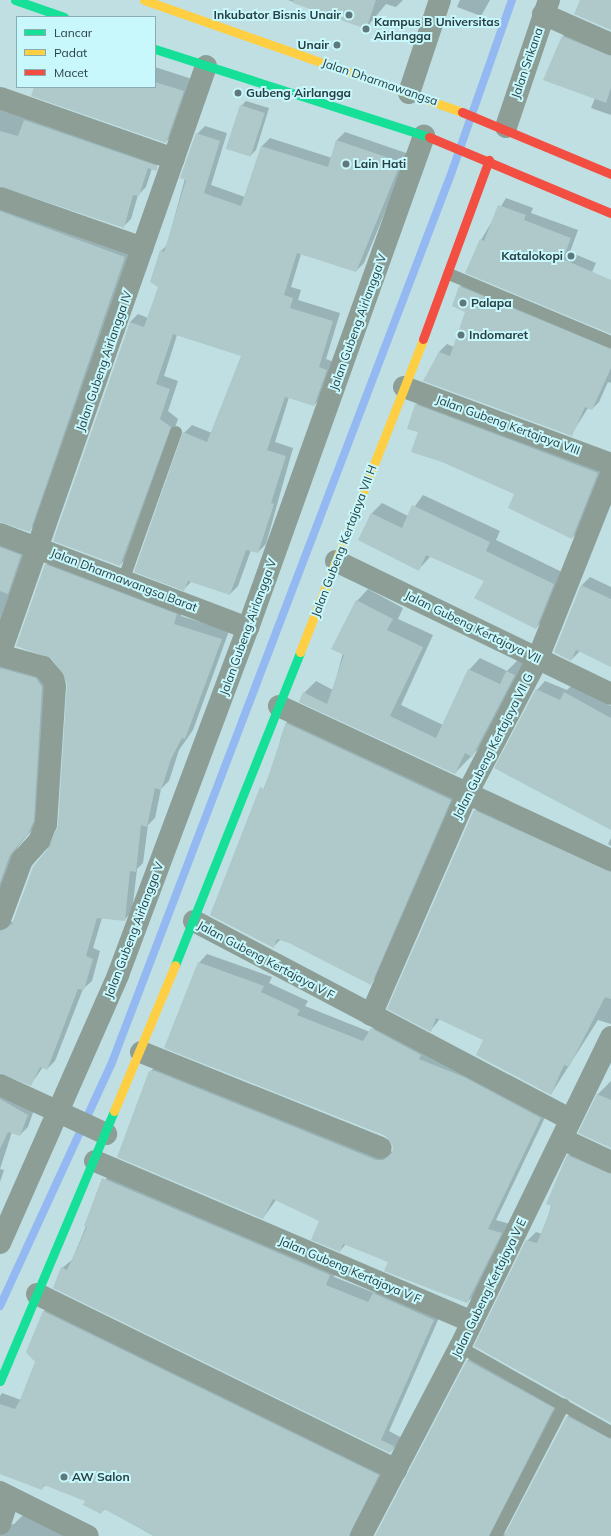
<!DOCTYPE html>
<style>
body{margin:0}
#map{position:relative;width:611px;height:1536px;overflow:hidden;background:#bfdfe3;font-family:Mulish,sans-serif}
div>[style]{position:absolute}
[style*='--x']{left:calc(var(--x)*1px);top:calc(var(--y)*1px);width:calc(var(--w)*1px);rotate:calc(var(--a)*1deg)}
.shadow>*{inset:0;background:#0003}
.stream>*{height:8px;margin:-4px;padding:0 4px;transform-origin:4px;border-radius:4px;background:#94b8f1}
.building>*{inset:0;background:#afc8c9;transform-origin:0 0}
.lane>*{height:12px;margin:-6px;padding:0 6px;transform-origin:6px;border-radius:6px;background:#8c9e95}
.street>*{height:22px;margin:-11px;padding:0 11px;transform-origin:11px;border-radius:11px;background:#8c9e95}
.fast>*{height:9px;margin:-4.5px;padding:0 4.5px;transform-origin:4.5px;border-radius:4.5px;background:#16e098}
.slow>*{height:9px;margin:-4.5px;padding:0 4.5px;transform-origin:4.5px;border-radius:4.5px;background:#ffcf43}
.jam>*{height:9px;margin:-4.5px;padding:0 4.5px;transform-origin:4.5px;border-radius:4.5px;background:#f24e42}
.dots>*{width:11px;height:11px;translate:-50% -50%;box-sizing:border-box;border:2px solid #c8f7fc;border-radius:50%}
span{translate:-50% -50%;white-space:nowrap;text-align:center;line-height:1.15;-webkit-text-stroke:4px #c8f7fc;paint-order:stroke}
.poi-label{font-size:12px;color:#294144;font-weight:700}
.right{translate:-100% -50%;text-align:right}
.left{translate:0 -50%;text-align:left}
.street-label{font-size:12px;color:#294144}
.legend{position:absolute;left:16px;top:16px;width:140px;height:72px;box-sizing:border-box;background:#c8f7fc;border:1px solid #88aeb2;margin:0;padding:5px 7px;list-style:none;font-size:12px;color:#294144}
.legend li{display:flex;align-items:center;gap:8px;height:20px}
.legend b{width:20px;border:1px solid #88aeb2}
</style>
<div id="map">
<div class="shadow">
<i style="clip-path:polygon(288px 0,403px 0,396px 7px,386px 4px,366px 28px)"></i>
<i style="clip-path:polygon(460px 0,490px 0,481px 16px,457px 7px)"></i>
<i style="clip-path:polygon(571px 28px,611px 46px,611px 115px,591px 108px,595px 98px,563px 36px)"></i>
<i style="clip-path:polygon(155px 67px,195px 80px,177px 130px,166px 142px,35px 87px,155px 87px)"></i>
<i style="clip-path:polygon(0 96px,164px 161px,152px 168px,146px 187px,138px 195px,131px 219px,123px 227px,0 186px)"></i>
<i style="clip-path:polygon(246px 101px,269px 108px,256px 150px,251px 155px,241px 106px)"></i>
<i style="clip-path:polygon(205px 126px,227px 133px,211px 185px,245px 197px,262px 146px,270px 138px,332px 158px,337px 140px,345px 132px,409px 154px,364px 263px,356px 271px,301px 254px,291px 287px,301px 290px,298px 300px,340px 313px,326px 359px,334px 362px,322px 397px,314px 405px,289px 397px,275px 442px,293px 448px,266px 544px,258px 552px,251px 550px,238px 586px,230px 594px,192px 581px,184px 589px,184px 433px,192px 425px,212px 433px,243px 355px,177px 335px,164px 376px,178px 381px,168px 411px,178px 419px,128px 557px,120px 565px,130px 322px,138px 314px,148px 318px,159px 287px,161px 251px,167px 245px,197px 134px)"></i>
<i style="clip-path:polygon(506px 198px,533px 208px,531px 213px,578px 230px,570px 252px,596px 263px,585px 288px,611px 300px,611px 333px,481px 240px)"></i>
<i style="clip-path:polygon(0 199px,132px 249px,37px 523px,29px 531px,0 521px)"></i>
<i style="clip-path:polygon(468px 279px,611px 340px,611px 383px,608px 382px,599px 402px,592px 409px,588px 408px,571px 435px,425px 380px,439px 352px,447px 344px,454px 347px,466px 311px,460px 287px)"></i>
<i style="clip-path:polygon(423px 398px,605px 465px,579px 531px,572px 538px,516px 494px,419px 431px,416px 405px)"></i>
<i style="clip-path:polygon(423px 495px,500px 531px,496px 540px,564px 573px,546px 617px,536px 628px,485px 581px,431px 556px,419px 569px,359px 540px,372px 513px,382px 503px,408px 516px)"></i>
<i style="clip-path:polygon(0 535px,29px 547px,0 636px)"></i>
<i style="clip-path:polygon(54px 557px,184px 606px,181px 616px,229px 631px,193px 730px,179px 750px,169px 781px,161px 789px,155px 818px,148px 825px,143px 863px,137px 869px,132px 912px,124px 920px,102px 918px,93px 948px,100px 951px,92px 981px,83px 989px,55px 1061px,47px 1069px,43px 1067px,31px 1084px,0 1072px,0 920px,13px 922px,59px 825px,68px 682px,46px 565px)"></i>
<i style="clip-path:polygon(590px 577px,611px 587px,611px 666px,580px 651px,571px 660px,582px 585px)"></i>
<i style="clip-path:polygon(368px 589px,403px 608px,398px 619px,433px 635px,401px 705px,443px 725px,469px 670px,480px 658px,507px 671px,518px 660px,526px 664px,483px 744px,455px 773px,304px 693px,316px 681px,333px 690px,357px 601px)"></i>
<i style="clip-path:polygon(0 655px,50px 679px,36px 825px,18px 847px,0 895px)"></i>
<i style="clip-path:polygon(545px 681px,567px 690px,573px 684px,611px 706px,611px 829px,537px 690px)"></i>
<i style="clip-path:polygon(295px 715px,459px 791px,379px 975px,370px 983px,290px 942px,281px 939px,273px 947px,211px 915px,283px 742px,280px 740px,286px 723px)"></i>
<i style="clip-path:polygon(483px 802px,611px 861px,611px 1024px,598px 1020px,551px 1094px,485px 1040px,440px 1019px,431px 1030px,475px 811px)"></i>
<i style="clip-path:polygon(611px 838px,611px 846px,608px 844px)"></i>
<i style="clip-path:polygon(207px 954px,272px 977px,269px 983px,308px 1001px,305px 1006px,370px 1032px,381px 1020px,549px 1109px,496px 1220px,510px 1224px,476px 1294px,467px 1302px,389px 1262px,346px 1244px,340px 1251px,320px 1220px,276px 1200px,263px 1218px,150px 1072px,159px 1063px,393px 1152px,394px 1146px,386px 1136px,199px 963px)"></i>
<i style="clip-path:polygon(611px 1081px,611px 1147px,580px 1132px,598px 1094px)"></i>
<i style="clip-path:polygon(0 1086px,35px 1107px,28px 1127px,20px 1135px,12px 1132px,0 1169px,4px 1170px,0 1182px)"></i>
<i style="clip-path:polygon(577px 1147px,611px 1163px,611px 1422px,527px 1241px,536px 1232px,542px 1234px,568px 1156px)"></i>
<i style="clip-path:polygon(112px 1170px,338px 1266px,334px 1277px,375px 1293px,382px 1285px,442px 1311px,389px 1431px,402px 1438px,399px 1443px,390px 1452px,62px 1268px,72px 1260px,99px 1195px,96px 1194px)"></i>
<i style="clip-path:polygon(52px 1303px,386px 1467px,362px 1536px,154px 1536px,105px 1509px,101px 1513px,86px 1501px,46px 1485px,41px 1489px,0 1454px,0 1396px,2px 1393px,21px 1400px,36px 1362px,44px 1311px)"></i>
<i style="clip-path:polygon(477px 1352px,562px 1400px,501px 1534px,507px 1533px,568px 1416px,576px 1408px,611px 1427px,611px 1536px,376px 1536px,468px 1360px)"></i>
<i style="clip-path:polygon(25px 1513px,83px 1536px,0 1536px,0 1518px,7px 1525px,14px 1524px)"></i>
</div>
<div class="stream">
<i style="--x:0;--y:1306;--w:265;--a:-65.3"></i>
<i style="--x:111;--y:1065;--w:951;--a:-69.11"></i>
<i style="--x:450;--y:177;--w:188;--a:-70.7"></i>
</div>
<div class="building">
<i style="clip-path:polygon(293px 0,376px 0,366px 29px,293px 3px)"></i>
<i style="clip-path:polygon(580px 0,611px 0,611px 30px,574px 14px)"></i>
<i style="clip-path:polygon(562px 36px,611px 56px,611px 88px,606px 103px,543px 80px)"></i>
<i style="clip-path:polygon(155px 82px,184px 91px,166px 143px,31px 96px,34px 87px,155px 87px)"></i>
<i style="left:240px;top:105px;width:26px;height:46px;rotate:18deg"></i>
<i style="clip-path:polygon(24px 120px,158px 166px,156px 171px,148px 168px,139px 196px,133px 195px,124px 228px,0 186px,0 131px,18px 136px)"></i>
<i style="clip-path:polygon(196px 133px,220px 141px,204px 193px,241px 206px,261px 146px,328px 167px,336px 140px,401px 162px,356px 272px,297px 253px,284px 295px,293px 298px,290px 308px,333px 321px,319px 367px,327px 370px,314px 406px,285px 397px,267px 450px,286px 456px,271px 503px,274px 504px,258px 553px,246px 550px,230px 595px,188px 581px,184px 591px,134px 572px,183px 432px,207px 442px,241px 356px,173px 334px,156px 384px,170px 389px,160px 419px,171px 427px,120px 566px,53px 541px,130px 322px,144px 327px,158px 287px,150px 282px,160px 250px,164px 252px,186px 180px,180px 178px)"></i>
<i style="clip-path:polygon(498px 205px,526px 215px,524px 220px,571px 238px,563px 259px,611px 280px,611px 334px,465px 273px,480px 239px,484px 241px)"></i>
<i style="clip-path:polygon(0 211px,125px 257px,30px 532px,0 522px)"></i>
<i style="clip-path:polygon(459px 286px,611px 349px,611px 368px,592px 410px,585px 407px,572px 436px,423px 381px,439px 352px,450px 356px,465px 312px,452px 306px)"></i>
<i style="clip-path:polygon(415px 404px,598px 473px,572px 539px,508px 508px,514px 494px,442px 462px,411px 452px,418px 432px,407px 429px)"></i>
<i style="clip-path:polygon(412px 505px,490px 542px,486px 551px,554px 584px,536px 629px,474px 598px,484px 581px,426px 555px,419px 571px,358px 540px,371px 513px,402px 528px)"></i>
<i style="clip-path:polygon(0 547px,21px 555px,8px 594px,0 591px)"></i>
<i style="clip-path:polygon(45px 564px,177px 614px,174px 624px,222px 639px,185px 739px,182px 738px,171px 759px,161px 790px,155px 788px,147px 827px,141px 825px,136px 872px,130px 871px,125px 921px,97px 918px,86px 956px,93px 959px,84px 990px,78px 989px,47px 1070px,40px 1067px,31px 1086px,0 1073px,0 931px,12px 924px,33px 867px,50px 846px,58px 825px,67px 683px,52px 659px,16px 646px)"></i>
<i style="clip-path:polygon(581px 585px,611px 599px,611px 667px,576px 650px,571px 661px,554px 652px)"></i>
<i style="clip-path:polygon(356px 600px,393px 619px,387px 630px,423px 647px,390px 716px,436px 738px,468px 669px,500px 684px,506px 671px,515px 675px,472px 757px,465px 753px,455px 774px,299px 702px,303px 692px,327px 704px,344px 655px,331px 649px)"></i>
<i style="clip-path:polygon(0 668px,36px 678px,42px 687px,34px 821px,28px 834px,10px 855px,0 883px)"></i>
<i style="clip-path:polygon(536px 689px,560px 700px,564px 692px,611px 718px,611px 830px,494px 768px)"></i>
<i style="clip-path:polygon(286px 723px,451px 800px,371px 985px,289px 943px,277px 939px,274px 948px,210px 915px,260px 787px,264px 789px)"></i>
<i style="clip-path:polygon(474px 810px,611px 872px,611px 999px,605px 997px,569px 1067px,564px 1065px,551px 1095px,476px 1055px,483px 1040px,436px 1018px,431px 1032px,387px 1009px)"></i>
<i style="clip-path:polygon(198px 962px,264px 986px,261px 992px,300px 1010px,297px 1015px,363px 1041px,371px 1028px,421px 1055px,419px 1059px,464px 1077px,541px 1118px,488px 1229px,502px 1233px,467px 1303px,384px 1271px,388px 1262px,343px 1244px,340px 1252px,311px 1240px,319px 1221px,273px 1199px,263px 1219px,117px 1157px,149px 1071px,155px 1071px,376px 1160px,383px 1160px,392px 1153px,393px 1146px,386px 1136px,164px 1048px)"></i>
<i style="clip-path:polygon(597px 1094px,611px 1100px,611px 1148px,578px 1133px)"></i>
<i style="clip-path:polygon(0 1099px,28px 1115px,20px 1136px,8px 1132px,0 1149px)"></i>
<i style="clip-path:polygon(567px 1155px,611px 1174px,611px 1423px,474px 1346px,526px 1240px,537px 1243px,552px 1206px,546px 1204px)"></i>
<i style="clip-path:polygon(102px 1178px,330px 1275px,326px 1285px,368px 1302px,373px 1293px,434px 1320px,381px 1440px,394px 1446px,390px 1453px,53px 1288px,61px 1267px,67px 1270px,87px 1227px,84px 1226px)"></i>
<i style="clip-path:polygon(43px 1311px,379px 1475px,349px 1536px,155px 1536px,104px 1509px,101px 1514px,83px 1505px,85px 1501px,44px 1485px,42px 1490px,0 1474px,0 1404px,15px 1409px,20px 1400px,35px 1362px,26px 1352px)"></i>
<i style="clip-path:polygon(467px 1360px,554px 1408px,489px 1536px,375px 1536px)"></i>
<i style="clip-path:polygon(567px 1416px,611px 1439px,611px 1536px,504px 1536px)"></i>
</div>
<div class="lane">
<i style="--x:449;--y:274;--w:176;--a:22.8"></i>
<i style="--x:123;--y:581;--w:158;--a:-70.4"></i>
<i style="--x:460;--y:1347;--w:173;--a:29.4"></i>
<i style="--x:496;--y:1536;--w:148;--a:-62.6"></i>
</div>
<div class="street">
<i style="--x:543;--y:14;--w:74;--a:23.8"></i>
<i style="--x:409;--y:93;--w:98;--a:-71.6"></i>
<i style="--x:0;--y:98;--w:184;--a:19.3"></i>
<i style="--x:506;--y:127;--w:134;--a:-71.3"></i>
<i style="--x:0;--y:198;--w:151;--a:19.3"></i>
<i style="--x:404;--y:387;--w:221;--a:20.4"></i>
<i style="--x:0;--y:534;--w:265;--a:20.8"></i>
<i style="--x:336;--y:561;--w:305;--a:25.8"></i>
<i style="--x:0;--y:654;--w:623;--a:-70.69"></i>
<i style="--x:0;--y:655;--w:45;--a:15.6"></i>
<i style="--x:43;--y:667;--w:16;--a:50"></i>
<i style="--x:53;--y:679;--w:7;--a:74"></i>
<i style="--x:55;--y:686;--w:138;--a:93.7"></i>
<i style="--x:46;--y:824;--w:18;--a:112"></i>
<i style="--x:39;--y:841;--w:25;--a:132"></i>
<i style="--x:22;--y:860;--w:63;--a:110.4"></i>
<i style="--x:279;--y:706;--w:366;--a:24.9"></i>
<i style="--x:194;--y:921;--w:425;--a:27.8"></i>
<i style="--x:371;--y:1015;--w:243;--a:-66.5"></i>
<i style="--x:468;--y:792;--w:151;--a:-62.4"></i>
<i style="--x:538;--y:658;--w:197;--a:-68.3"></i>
<i style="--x:141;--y:1052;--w:258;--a:21.8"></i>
<i style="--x:0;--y:1085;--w:117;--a:24.8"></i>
<i style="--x:562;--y:1139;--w:54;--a:25.1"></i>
<i style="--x:95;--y:1161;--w:410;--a:23.1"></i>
<i style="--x:0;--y:1243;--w:293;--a:-66.2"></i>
<i style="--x:118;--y:975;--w:371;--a:-69.5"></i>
<i style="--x:248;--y:628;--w:523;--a:-70.32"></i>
<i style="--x:37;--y:1294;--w:400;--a:26.1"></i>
<i style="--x:0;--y:1492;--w:98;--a:26.6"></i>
<i style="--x:0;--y:1524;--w:28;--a:-72"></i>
<i style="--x:361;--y:1536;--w:213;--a:-62.4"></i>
<i style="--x:460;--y:1347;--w:345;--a:-64"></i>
</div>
<div class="fast">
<i style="--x:15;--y:0;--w:52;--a:19.1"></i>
<i style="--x:155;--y:49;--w:288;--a:17.8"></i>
<i style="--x:175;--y:965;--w:337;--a:-68.2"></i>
<i style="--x:0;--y:1381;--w:293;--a:-67.1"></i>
</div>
<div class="slow">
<i style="--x:144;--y:0;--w:337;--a:19.4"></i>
<i style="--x:300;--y:652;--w:336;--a:-68.5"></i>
<i style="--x:114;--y:1111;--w:158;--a:-67.3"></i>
</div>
<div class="jam">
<i style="--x:462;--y:112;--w:161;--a:22.6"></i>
<i style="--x:429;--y:137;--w:197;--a:22.7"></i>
<i style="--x:423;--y:339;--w:191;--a:-69.8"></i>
</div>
<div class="dots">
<i style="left:349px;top:15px;background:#5e787c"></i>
<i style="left:366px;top:29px;background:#5e787c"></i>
<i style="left:337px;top:45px;background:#5e787c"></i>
<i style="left:238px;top:93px;background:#5e787c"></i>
<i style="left:346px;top:164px;background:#5e787c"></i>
<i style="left:571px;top:256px;background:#5e787c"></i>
<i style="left:463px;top:303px;background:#5e787c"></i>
<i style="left:461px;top:335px;background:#5e787c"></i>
<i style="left:64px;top:1477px;background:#5e787c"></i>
</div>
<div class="poi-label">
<span class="right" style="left:341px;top:15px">Inkubator Bisnis Unair</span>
<span class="left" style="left:374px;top:29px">Kampus B Universitas<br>Airlangga</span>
<span class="right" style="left:329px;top:45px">Unair</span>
<span class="left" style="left:246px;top:93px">Gubeng Airlangga</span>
<span class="left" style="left:354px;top:164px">Lain Hati</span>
<span class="right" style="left:563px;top:256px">Katalokopi</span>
<span class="left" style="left:471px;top:303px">Palapa</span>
<span class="left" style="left:469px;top:335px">Indomaret</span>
<span class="left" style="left:72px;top:1477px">AW Salon</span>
</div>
<div class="street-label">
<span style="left:527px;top:63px;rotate:-71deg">Jalan Srikana</span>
<span style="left:380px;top:82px;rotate:19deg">Jalan Dharmawangsa</span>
<span style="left:358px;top:322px;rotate:-70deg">Jalan Gubeng Airlangga V</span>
<span style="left:104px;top:361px;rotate:-71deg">Jalan Gubeng Airlangga IV</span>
<span style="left:508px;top:425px;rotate:20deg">Jalan Gubeng Kertajaya VIII</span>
<span style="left:344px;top:541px;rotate:-69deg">Jalan Gubeng Kertajaya VII H</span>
<span style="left:124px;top:580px;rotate:21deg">Jalan Dharmawangsa Barat</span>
<span style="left:248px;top:627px;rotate:-70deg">Jalan Gubeng Airlangga V</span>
<span style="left:473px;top:627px;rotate:26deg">Jalan Gubeng Kertajaya VII</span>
<span style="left:493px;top:746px;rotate:-63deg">Jalan Gubeng Kertajaya VII G</span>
<span style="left:134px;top:930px;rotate:-69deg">Jalan Gubeng Airlangga V</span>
<span style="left:266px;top:960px;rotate:28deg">Jalan Gubeng Kertajaya V F</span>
<span style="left:350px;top:1270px;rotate:23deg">Jalan Gubeng Kertajaya V F</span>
<span style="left:489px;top:1288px;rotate:-64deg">Jalan Gubeng Kertajaya V E</span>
</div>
<ul class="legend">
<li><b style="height:5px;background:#16e098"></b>Lancar</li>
<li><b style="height:5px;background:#ffcf43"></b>Padat</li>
<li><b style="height:5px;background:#f24e42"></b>Macet</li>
</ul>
</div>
